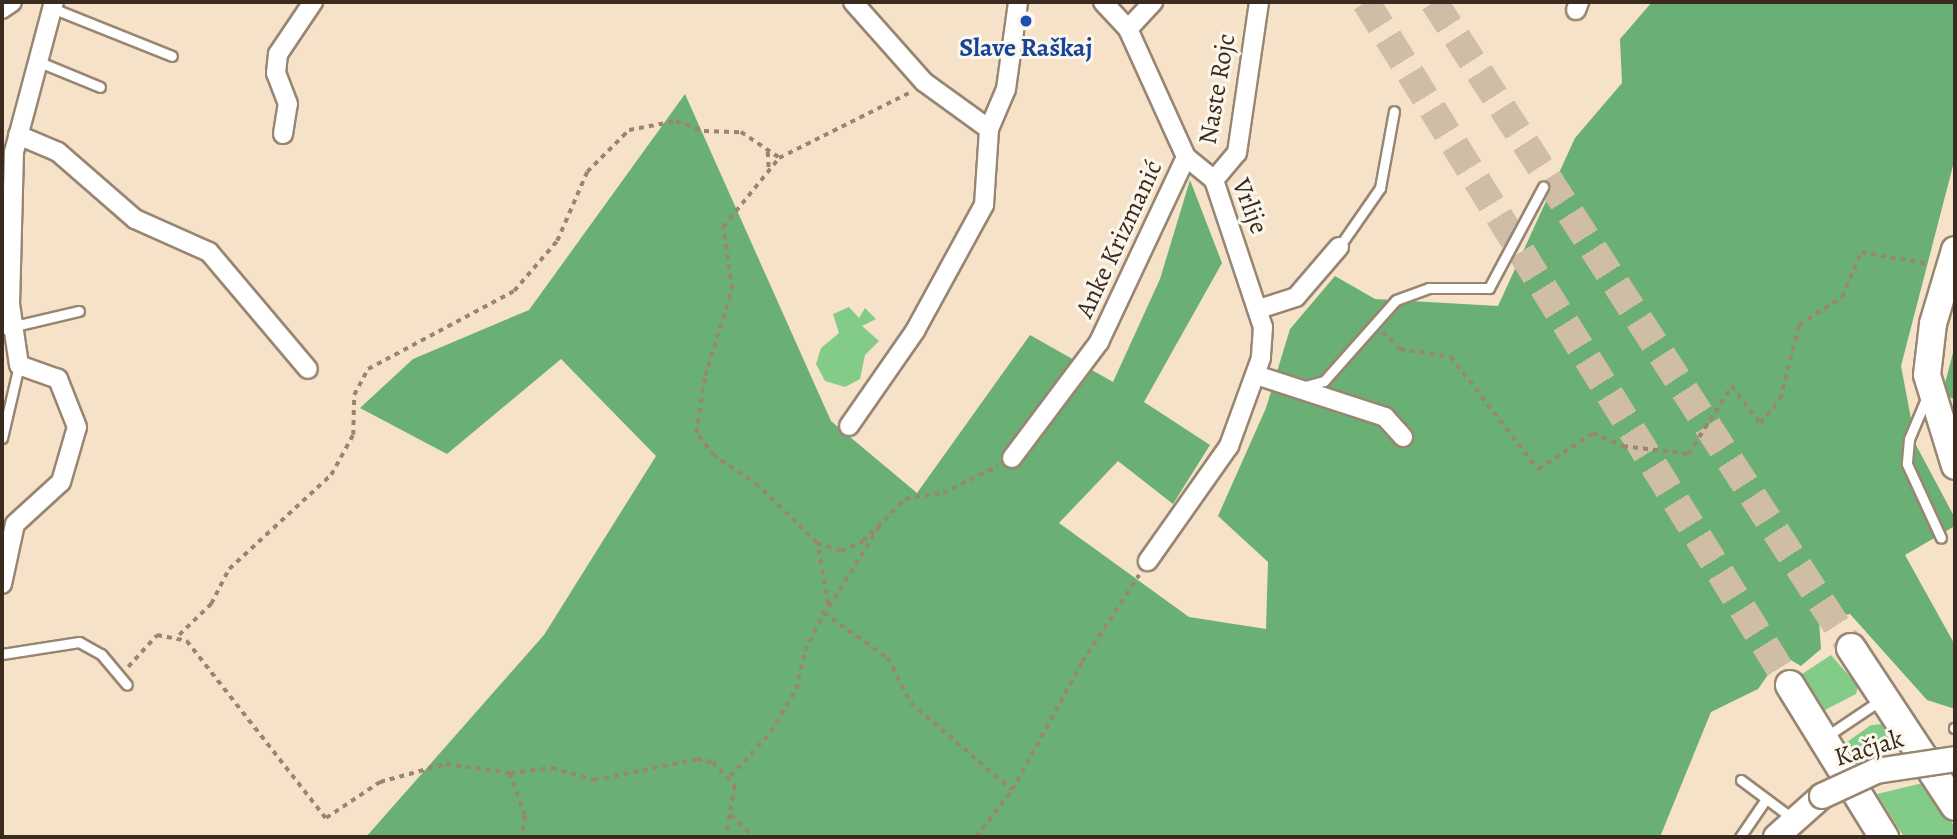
<!DOCTYPE html>
<meta charset="utf-8">
<style>
body{margin:0}
#map{position:relative;width:1957px;height:839px;overflow:hidden;background:#f5e2c8;font-family:Alegreya,serif}
div>[style]{position:absolute}
[style*='--x']{left:calc(var(--x)*1px);top:calc(var(--y)*1px);width:calc(var(--w)*1px);rotate:calc(var(--a)*1deg)}
.green>*{inset:0;background:#83cc88}
.forest>*{inset:0;background:#6ab074}
.trunk-tunnel>*{height:28px;margin-top:-14px;transform-origin:0;background:repeating-linear-gradient(90deg,#d0bda6 0 28px,transparent 0 42px)}
.path>*{height:3.5px;margin-top:-1.75px;transform-origin:0;background:repeating-linear-gradient(90deg,#988673 0 5px,transparent 0 10px)}
.roads{filter:drop-shadow(2px 0 #988673) drop-shadow(-2px 0 #988673) drop-shadow(0 2px #988673) drop-shadow(0 -2px #988673)}
.service>*{height:9px;margin:-4.5px;padding:0 4.5px;transform-origin:4.5px;border-radius:4.5px;background:#fff}
.minor>*{height:18px;margin:-9px;padding:0 9px;transform-origin:9px;border-radius:9px;background:#fff}
.secondary>*{height:24px;margin:-12px;padding:0 12px;transform-origin:12px;border-radius:12px;background:#fff}
.primary>*{height:26px;margin:-13px;padding:0 13px;transform-origin:13px;border-radius:13px;background:#fff}
.trunk>*{height:28px;margin:-14px;padding:0 14px;transform-origin:14px;border-radius:14px;background:#fff}
.bridges{filter:drop-shadow(2px 0 #988673) drop-shadow(-2px 0 #988673) drop-shadow(0 2px #988673) drop-shadow(0 -2px #988673)}
.secondary-bridge>*{height:24px;margin:-12px;padding:0 12px;transform-origin:12px;border-radius:12px;background:#fff}
.dots>*{width:19px;height:19px;translate:-50% -50%;box-sizing:border-box;border:4px solid #fbf7ec;border-radius:50%}
span{translate:-50% -50%;white-space:nowrap;text-align:center;line-height:1.15;-webkit-text-stroke:6px #fbf7ec;paint-order:stroke}
.transit-label{font-size:26px;color:#164399;font-weight:700}
.street-label{font-size:26px;color:#3b2a1e}
.frame{position:absolute;inset:0;border:4px solid #3b2a1e;pointer-events:none}
</style>
<div id="map">
<div class="green">
<i style="clip-path:polygon(849px 307px,859px 318px,865px 308px,876px 319px,862px 326px,879px 341px,865px 355px,860px 379px,845px 387px,825px 381px,816px 364px,821px 348px,839px 333px,833px 314px)"></i>
<i style="clip-path:polygon(1831px 655px,1858px 686px,1856px 694px,1819px 713px,1799px 676px)"></i>
<i style="clip-path:polygon(1885px 724px,1899px 745px,1846px 755px,1847px 742px,1871px 725px)"></i>
<i style="clip-path:polygon(1927px 782px,1955px 828px,1955px 837px,1904px 837px,1877px 794px)"></i>
</div>
<div class="forest">
<i style="clip-path:polygon(1652px 2px,1955px 2px,1955px 158px,1901px 366px,1916px 445px,1955px 518px,1955px 526px,1905px 555px,1955px 645px,1955px 709px,1927px 700px,1850px 614px,1819px 620px,1821px 649px,1801px 666px,1782px 655px,1758px 689px,1711px 712px,1660px 837px,366px 837px,544px 635px,656px 456px,561px 359px,447px 454px,360px 408px,413px 359px,529px 310px,685px 94px,831px 421px,917px 493px,1030px 335px,1113px 382px,1160px 279px,1190px 180px,1222px 263px,1144px 402px,1210px 445px,1173px 504px,1118px 461px,1059px 523px,1189px 617px,1266px 629px,1268px 562px,1218px 516px,1266px 408px,1290px 329px,1335px 276px,1375px 299px,1498px 306px,1575px 138px,1622px 83px,1620px 39px)"></i>
<i style="clip-path:polygon(1955px 345px,1955px 399px,1942px 395px)"></i>
</div>
<div class="trunk-tunnel">
<i style="--x:1366;--y:2;--w:804;--a:58.17"></i>
<i style="--x:1434;--y:2;--w:769;--a:57.16"></i>
</div>
<div class="path">
<i style="--x:768;--y:152;--w:18;--a:87"></i>
<i style="--x:1383;--y:332;--w:24;--a:45"></i>
<i style="--x:1400;--y:349;--w:52;--a:8.9"></i>
<i style="--x:1451;--y:357;--w:142;--a:52.2"></i>
<i style="--x:1538;--y:469;--w:66;--a:-33.2"></i>
<i style="--x:1593;--y:433;--w:33;--a:23"></i>
<i style="--x:1623;--y:446;--w:65;--a:7"></i>
<i style="--x:1688;--y:454;--w:81;--a:-57.1"></i>
<i style="--x:1732;--y:386;--w:46;--a:52.9"></i>
<i style="--x:1760;--y:423;--w:31;--a:-50"></i>
<i style="--x:1780;--y:399;--w:76;--a:-75.6"></i>
<i style="--x:1799;--y:325;--w:51;--a:-33.1"></i>
<i style="--x:1842;--y:297;--w:49;--a:-67.1"></i>
<i style="--x:1861;--y:252;--w:69;--a:10"></i>
<i style="--x:817;--y:543;--w:25;--a:18"></i>
<i style="--x:841;--y:551;--w:24;--a:-24"></i>
<i style="--x:863;--y:541;--w:59;--a:-45"></i>
<i style="--x:905;--y:499;--w:38;--a:-9"></i>
<i style="--x:943;--y:493;--w:61;--a:-26.1"></i>
<i style="--x:829;--y:607;--w:99;--a:-58.2"></i>
<i style="--x:824;--y:613;--w:78;--a:35.1"></i>
<i style="--x:888;--y:658;--w:51;--a:62.9"></i>
<i style="--x:911;--y:703;--w:133;--a:40.7"></i>
<i style="--x:179;--y:635;--w:45;--a:-44.1"></i>
<i style="--x:211;--y:604;--w:39;--a:-63"></i>
<i style="--x:229;--y:569;--w:139;--a:-42.7"></i>
<i style="--x:331;--y:475;--w:46;--a:-61.2"></i>
<i style="--x:353;--y:435;--w:40;--a:-88.6"></i>
<i style="--x:354;--y:395;--w:30;--a:-62"></i>
<i style="--x:368;--y:369;--w:166;--a:-28.1"></i>
<i style="--x:514;--y:291;--w:66;--a:-49.3"></i>
<i style="--x:557;--y:241;--w:75;--a:-66.5"></i>
<i style="--x:587;--y:172;--w:59;--a:-45"></i>
<i style="--x:629;--y:130;--w:48;--a:-10.8"></i>
<i style="--x:676;--y:121;--w:30;--a:20"></i>
<i style="--x:704;--y:131;--w:37;--a:2"></i>
<i style="--x:741;--y:132;--w:47;--a:33.7"></i>
<i style="--x:128;--y:667;--w:43;--a:-47.8"></i>
<i style="--x:157;--y:635;--w:31;--a:11"></i>
<i style="--x:187;--y:641;--w:225;--a:51.9"></i>
<i style="--x:326;--y:818;--w:65;--a:-33.7"></i>
<i style="--x:380;--y:782;--w:68;--a:-15.3"></i>
<i style="--x:446;--y:764;--w:65;--a:8"></i>
<i style="--x:510;--y:773;--w:42;--a:-6.8"></i>
<i style="--x:552;--y:768;--w:44;--a:15.9"></i>
<i style="--x:594;--y:780;--w:105;--a:-11.5"></i>
<i style="--x:697;--y:759;--w:16;--a:11"></i>
<i style="--x:713;--y:762;--w:33;--a:47"></i>
<i style="--x:735;--y:786;--w:52;--a:100"></i>
<i style="--x:510;--y:773;--w:46;--a:70.8"></i>
<i style="--x:525;--y:816;--w:21;--a:98"></i>
<i style="--x:730;--y:776;--w:60;--a:-47"></i>
<i style="--x:771;--y:732;--w:50;--a:-59.8"></i>
<i style="--x:796;--y:689;--w:39;--a:-77"></i>
<i style="--x:805;--y:651;--w:52;--a:-63.9"></i>
<i style="--x:828;--y:604;--w:62;--a:-100.2"></i>
<i style="--x:817;--y:543;--w:82;--a:-136"></i>
<i style="--x:758;--y:486;--w:53;--a:-145.7"></i>
<i style="--x:714;--y:456;--w:29;--a:-128"></i>
<i style="--x:696;--y:433;--w:58;--a:-81"></i>
<i style="--x:705;--y:376;--w:91;--a:-72.8"></i>
<i style="--x:732;--y:289;--w:63;--a:-98.3"></i>
<i style="--x:723;--y:227;--w:89;--a:-50.9"></i>
<i style="--x:779;--y:158;--w:148;--a:-26.6"></i>
<i style="--x:731;--y:815;--w:32;--a:44"></i>
<i style="--x:976;--y:837;--w:59;--a:-52.5"></i>
<i style="--x:1012;--y:790;--w:146;--a:-61.3"></i>
<i style="--x:1082;--y:662;--w:104;--a:-56.8"></i>
</div>
<div class="roads">
<div class="service">
<i style="--x:52;--y:8;--w:129;--a:21.8"></i>
<i style="--x:37;--y:61;--w:68;--a:22.4"></i>
<i style="--x:1339;--y:247;--w:72;--a:-55.2"></i>
<i style="--x:1380;--y:188;--w:78;--a:-79.7"></i>
<i style="--x:2;--y:329;--w:79;--a:-13.2"></i>
<i style="--x:1305;--y:386;--w:20;--a:-15"></i>
<i style="--x:1324;--y:381;--w:108;--a:-48.4"></i>
<i style="--x:1396;--y:300;--w:35;--a:-20"></i>
<i style="--x:1429;--y:288;--w:60;--a:0"></i>
<i style="--x:1489;--y:288;--w:115;--a:-61.9"></i>
<i style="--x:1928;--y:394;--w:49;--a:112.9"></i>
<i style="--x:1909;--y:439;--w:25;--a:95"></i>
<i style="--x:1907;--y:464;--w:81;--a:65.3"></i>
<i style="--x:2;--y:438;--w:75;--a:-76.9"></i>
<i style="--x:2;--y:654;--w:78;--a:-8.9"></i>
<i style="--x:79;--y:642;--w:25;--a:29"></i>
<i style="--x:101;--y:654;--w:40;--a:50"></i>
<i style="--x:1954;--y:728;--w:1;--a:0"></i>
<i style="--x:1827;--y:736;--w:66;--a:-33.9"></i>
<i style="--x:1741;--y:780;--w:64;--a:36.7"></i>
<i style="--x:1740;--y:837;--w:46;--a:-55.6"></i>
</div>
<div class="minor">
<i style="--x:853;--y:2;--w:107;--a:48.4"></i>
<i style="--x:924;--y:82;--w:80;--a:35.9"></i>
<i style="--x:1103;--y:2;--w:37;--a:47"></i>
<i style="--x:1128;--y:29;--w:141;--a:65.6"></i>
<i style="--x:1186;--y:157;--w:36;--a:39"></i>
<i style="--x:1214;--y:180;--w:155;--a:71.6"></i>
<i style="--x:1263;--y:327;--w:31;--a:94"></i>
<i style="--x:1261;--y:358;--w:94;--a:110"></i>
<i style="--x:1229;--y:446;--w:141;--a:125.2"></i>
<i style="--x:2;--y:9;--w:12;--a:-35"></i>
<i style="--x:1576;--y:10;--w:9;--a:-69"></i>
<i style="--x:1128;--y:29;--w:37;--a:-47"></i>
<i style="--x:283;--y:134;--w:30;--a:-81"></i>
<i style="--x:288;--y:104;--w:33;--a:-111"></i>
<i style="--x:276;--y:73;--w:19;--a:-84"></i>
<i style="--x:278;--y:54;--w:63;--a:-56.1"></i>
<i style="--x:18;--y:135;--w:43;--a:23"></i>
<i style="--x:58;--y:152;--w:102;--a:41"></i>
<i style="--x:135;--y:219;--w:81;--a:24"></i>
<i style="--x:209;--y:252;--w:153;--a:49.8"></i>
<i style="--x:1214;--y:180;--w:35;--a:-50"></i>
<i style="--x:1237;--y:153;--w:153;--a:-81.7"></i>
<i style="--x:1259;--y:309;--w:39;--a:-18"></i>
<i style="--x:1296;--y:297;--w:66;--a:-49.3"></i>
<i style="--x:1256;--y:375;--w:136;--a:18"></i>
<i style="--x:1385;--y:417;--w:27;--a:48"></i>
<i style="--x:849;--y:426;--w:116;--a:-55.2"></i>
<i style="--x:915;--y:331;--w:144;--a:-61.3"></i>
<i style="--x:984;--y:205;--w:76;--a:-86.2"></i>
<i style="--x:989;--y:129;--w:43;--a:-67"></i>
<i style="--x:1006;--y:89;--w:88;--a:-82.1"></i>
<i style="--x:1012;--y:458;--w:145;--a:-53.1"></i>
<i style="--x:1099;--y:342;--w:204;--a:-64.8"></i>
<i style="--x:2;--y:584;--w:61;--a:-77.8"></i>
<i style="--x:15;--y:524;--w:62;--a:-42.4"></i>
<i style="--x:61;--y:482;--w:57;--a:-73.8"></i>
<i style="--x:77;--y:427;--w:52;--a:-111.6"></i>
<i style="--x:58;--y:379;--w:41;--a:-160.3"></i>
<i style="--x:19;--y:365;--w:62;--a:-98.4"></i>
<i style="--x:10;--y:304;--w:152;--a:-88.5"></i>
<i style="--x:14;--y:152;--w:155;--a:-75.1"></i>
</div>
<div class="secondary">
<i style="--x:1776;--y:837;--w:62;--a:-41.7"></i>
</div>
<div class="primary">
<i style="--x:1955;--y:250;--w:77;--a:106.6"></i>
<i style="--x:1933;--y:324;--w:51;--a:96.7"></i>
<i style="--x:1927;--y:375;--w:95;--a:72.9"></i>
</div>
<div class="trunk">
<i style="--x:1851;--y:648;--w:189;--a:56.6"></i>
<i style="--x:1790;--y:685;--w:179;--a:58.3"></i>
</div>
</div>
<div class="bridges">
<div class="secondary-bridge">
<i style="--x:1822;--y:796;--w:60;--a:-24.8"></i>
<i style="--x:1876;--y:771;--w:80;--a:-8.6"></i>
</div>
</div>
<div class="dots">
<i style="left:1026px;top:21px;background:#1a4fb4"></i>
</div>
<div class="transit-label">
<span style="left:1026px;top:48px">Slave Raškaj</span>
</div>
<div class="street-label">
<span style="left:1217px;top:89px;rotate:-80deg">Naste Rojc</span>
<span style="left:1250px;top:206px;rotate:69deg">Vrlije</span>
<span style="left:1119px;top:239px;rotate:-65deg">Anke Krizmanić</span>
<span style="left:1869px;top:748px;rotate:-17deg">Kačjak</span>
</div>
<div class="frame"></div>
</div>
